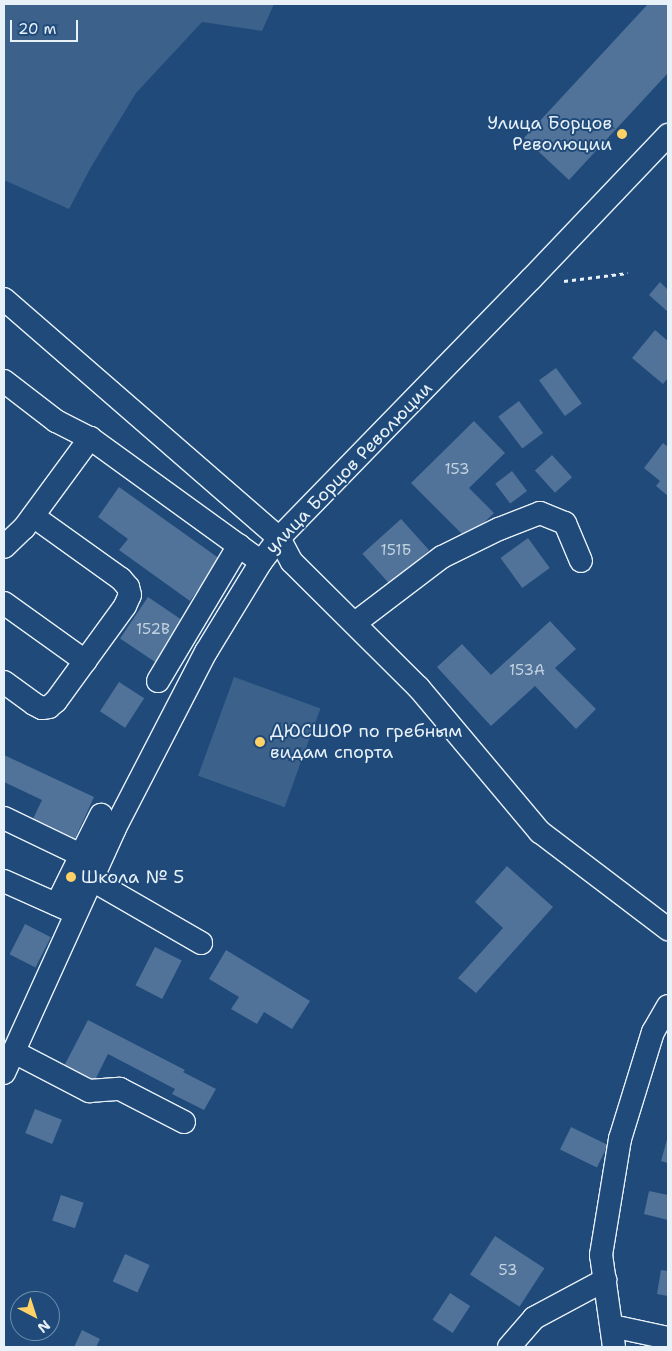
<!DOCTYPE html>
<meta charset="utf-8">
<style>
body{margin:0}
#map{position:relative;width:672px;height:1351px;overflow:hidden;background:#1f4a7a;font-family:"Shantell Sans",sans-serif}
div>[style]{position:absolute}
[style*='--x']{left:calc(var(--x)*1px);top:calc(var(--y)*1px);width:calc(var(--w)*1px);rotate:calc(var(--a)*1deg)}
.green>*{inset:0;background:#3c628c;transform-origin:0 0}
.building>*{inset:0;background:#517399;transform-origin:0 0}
.path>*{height:3px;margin-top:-1.5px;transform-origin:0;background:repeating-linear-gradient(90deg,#e8f1f8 0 4px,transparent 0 8px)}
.roads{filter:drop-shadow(1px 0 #e8f1f8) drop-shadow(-1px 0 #e8f1f8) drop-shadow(0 1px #e8f1f8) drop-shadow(0 -1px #e8f1f8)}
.minor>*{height:22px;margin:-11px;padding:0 11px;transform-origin:11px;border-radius:11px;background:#1f4a7a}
.dots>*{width:14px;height:14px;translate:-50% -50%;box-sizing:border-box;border:2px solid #1f4a7a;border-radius:50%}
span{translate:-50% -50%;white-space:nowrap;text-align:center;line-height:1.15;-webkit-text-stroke:4px #1f4a7a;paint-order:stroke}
.number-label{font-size:15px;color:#c2d2e0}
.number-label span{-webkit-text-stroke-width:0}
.poi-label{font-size:18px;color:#e8f1f8}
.right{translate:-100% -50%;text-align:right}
.left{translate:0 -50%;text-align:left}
.street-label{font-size:18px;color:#e8f1f8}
.frame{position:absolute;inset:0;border:5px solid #e8f1f8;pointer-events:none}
.north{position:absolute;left:10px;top:1291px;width:50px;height:50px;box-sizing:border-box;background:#1f4a7a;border:1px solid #6f8dac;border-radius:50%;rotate:140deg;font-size:14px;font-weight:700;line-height:20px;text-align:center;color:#e8f1f8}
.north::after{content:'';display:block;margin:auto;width:18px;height:22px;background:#ffd166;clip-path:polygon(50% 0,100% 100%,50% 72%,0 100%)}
.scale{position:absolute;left:10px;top:20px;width:68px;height:22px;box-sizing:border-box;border:2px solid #e8f1f8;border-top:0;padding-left:6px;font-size:15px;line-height:18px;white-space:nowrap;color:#e8f1f8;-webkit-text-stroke:4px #1f4a7a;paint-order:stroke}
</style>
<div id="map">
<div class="green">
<i style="clip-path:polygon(4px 4px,274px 4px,262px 31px,202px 22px,136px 93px,91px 167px,69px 209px,4px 180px)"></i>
<i style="left:234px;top:677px;width:92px;height:105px;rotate:20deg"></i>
</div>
<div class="building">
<i style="clip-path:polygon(648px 4px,668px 4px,668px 73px,569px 180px,524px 138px)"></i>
<i style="clip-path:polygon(660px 282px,668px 290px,668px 312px,649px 295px)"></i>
<i style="clip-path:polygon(655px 330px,668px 341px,668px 378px,663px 384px,632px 358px)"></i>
<i style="left:556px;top:368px;width:44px;height:21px;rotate:54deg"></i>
<i style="left:519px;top:401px;width:40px;height:26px;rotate:53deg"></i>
<i style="clip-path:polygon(474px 421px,505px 453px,469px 488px,494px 513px,467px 539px,411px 483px)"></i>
<i style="clip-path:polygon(663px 443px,668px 447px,668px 496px,656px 486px,660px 481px,644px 468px)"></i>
<i style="left:552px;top:455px;width:30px;height:23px;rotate:48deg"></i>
<i style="left:512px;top:471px;width:25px;height:21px;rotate:53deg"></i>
<i style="clip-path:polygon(119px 487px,220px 559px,190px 601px,119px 550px,128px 539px,98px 517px)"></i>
<i style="left:401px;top:519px;width:42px;height:52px;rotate:48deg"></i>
<i style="left:528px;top:538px;width:37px;height:34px;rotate:54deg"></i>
<i style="left:148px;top:597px;width:45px;height:50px;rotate:34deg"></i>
<i style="clip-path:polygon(550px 621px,576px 649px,555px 668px,596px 709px,576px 729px,535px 686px,491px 726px,437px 667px,462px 644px,491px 675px)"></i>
<i style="left:119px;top:682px;width:30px;height:35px;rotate:33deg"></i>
<i style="clip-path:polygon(4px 755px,94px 797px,73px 843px,31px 823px,42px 800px,4px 782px)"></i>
<i style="clip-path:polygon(507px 866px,553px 907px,476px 993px,458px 978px,503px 928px,475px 902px)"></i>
<i style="left:25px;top:924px;width:29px;height:34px;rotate:27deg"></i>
<i style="left:155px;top:947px;width:30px;height:43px;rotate:27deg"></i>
<i style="clip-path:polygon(226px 950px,310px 1001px,292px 1029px,264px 1012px,257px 1024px,231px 1009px,239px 997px,209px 979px)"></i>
<i style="clip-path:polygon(88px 1020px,185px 1070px,183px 1072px,216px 1089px,204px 1110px,172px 1094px,175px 1089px,108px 1054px,93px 1084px,63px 1068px)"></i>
<i style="left:35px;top:1109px;width:29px;height:26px;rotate:22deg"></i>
<i style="left:571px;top:1127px;width:41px;height:25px;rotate:26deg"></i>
<i style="clip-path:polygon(668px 1136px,668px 1163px,661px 1161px)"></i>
<i style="clip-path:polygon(649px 1191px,668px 1195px,668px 1220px,644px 1214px)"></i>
<i style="left:61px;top:1195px;width:24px;height:27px;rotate:19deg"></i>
<i style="left:495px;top:1236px;width:59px;height:46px;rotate:33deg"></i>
<i style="left:125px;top:1254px;width:27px;height:30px;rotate:24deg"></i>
<i style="clip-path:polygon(661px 1270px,668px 1271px,668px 1296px,657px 1294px)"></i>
<i style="left:450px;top:1293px;width:24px;height:32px;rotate:33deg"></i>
<i style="clip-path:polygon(82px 1330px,100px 1339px,96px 1347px,74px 1347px)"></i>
</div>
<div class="path">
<i style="--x:564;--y:281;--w:64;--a:-7.1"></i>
</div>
<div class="roads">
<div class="minor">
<i style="--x:4;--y:299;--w:364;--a:41"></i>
<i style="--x:279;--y:538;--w:27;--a:62"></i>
<i style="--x:292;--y:562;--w:179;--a:44.8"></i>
<i style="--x:419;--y:688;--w:188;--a:50"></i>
<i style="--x:540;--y:832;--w:161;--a:37.2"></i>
<i style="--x:4;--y:381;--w:66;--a:37.6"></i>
<i style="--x:56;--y:421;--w:38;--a:27"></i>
<i style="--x:90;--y:438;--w:211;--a:35.9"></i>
<i style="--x:4;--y:547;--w:28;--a:-44"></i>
<i style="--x:24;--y:528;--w:112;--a:-53.7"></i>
<i style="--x:4;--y:603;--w:100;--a:35.6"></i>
<i style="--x:355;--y:623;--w:109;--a:-37.2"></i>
<i style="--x:442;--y:557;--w:64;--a:-26.2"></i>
<i style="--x:499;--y:529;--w:44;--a:-21.3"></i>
<i style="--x:540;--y:513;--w:27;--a:22"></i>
<i style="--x:565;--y:523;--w:41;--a:67.2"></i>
<i style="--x:158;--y:681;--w:158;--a:-59.2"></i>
<i style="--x:4;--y:682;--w:37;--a:36"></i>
<i style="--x:34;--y:704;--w:9;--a:27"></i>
<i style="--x:42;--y:708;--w:7;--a:-8"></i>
<i style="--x:49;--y:707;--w:9;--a:-41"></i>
<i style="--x:56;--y:701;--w:117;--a:-54"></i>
<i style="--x:125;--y:606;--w:12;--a:-66"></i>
<i style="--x:130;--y:595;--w:8;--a:-104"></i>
<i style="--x:128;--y:587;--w:11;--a:-131"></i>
<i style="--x:121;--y:579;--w:108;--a:-144.4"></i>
<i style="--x:4;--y:818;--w:85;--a:25.7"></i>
<i style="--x:81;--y:855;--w:55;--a:116.1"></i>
<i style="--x:81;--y:855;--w:45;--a:-63.4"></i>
<i style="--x:92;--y:880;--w:126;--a:30"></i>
<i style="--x:4;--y:881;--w:71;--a:24"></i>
<i style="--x:14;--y:1052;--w:85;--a:27.5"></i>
<i style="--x:89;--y:1091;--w:31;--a:-4"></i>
<i style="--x:120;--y:1089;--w:72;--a:27.3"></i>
<i style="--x:4;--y:1073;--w:269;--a:-65.6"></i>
<i style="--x:115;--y:828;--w:198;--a:-62.7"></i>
<i style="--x:206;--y:652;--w:105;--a:-58.6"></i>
<i style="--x:261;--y:562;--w:30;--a:-53"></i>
<i style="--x:279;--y:538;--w:361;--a:-45.8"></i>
<i style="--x:531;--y:279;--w:199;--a:-46.4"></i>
<i style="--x:612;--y:1326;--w:57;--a:12.1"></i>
<i style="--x:509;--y:1347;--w:38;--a:-49"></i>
<i style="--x:534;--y:1318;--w:81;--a:-28.2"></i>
<i style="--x:614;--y:1347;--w:93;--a:-98"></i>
<i style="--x:601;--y:1255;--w:118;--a:-80.7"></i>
<i style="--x:620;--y:1139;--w:112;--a:-72.9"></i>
<i style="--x:653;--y:1032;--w:30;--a:-60"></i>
</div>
</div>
<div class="dots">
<i style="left:622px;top:134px;background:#ffd166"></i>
<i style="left:260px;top:742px;background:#ffd166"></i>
<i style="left:71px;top:877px;background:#ffd166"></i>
</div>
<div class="number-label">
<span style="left:457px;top:470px">153</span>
<span style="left:396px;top:551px">151Б</span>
<span style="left:153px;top:630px">152В</span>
<span style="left:527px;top:671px">153А</span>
<span style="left:508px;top:1271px">53</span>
</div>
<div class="poi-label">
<span class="right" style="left:612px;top:134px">Улица Борцов<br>Революции</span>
<span class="left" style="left:270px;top:742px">ДЮСШОР по гребным<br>видам спорта</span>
<span class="left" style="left:81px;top:877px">Школа № 5</span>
</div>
<div class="street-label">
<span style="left:349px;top:468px;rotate:-46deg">улица Борцов Революции</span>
</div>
<div class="frame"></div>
<div class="north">N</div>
<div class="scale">20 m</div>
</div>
